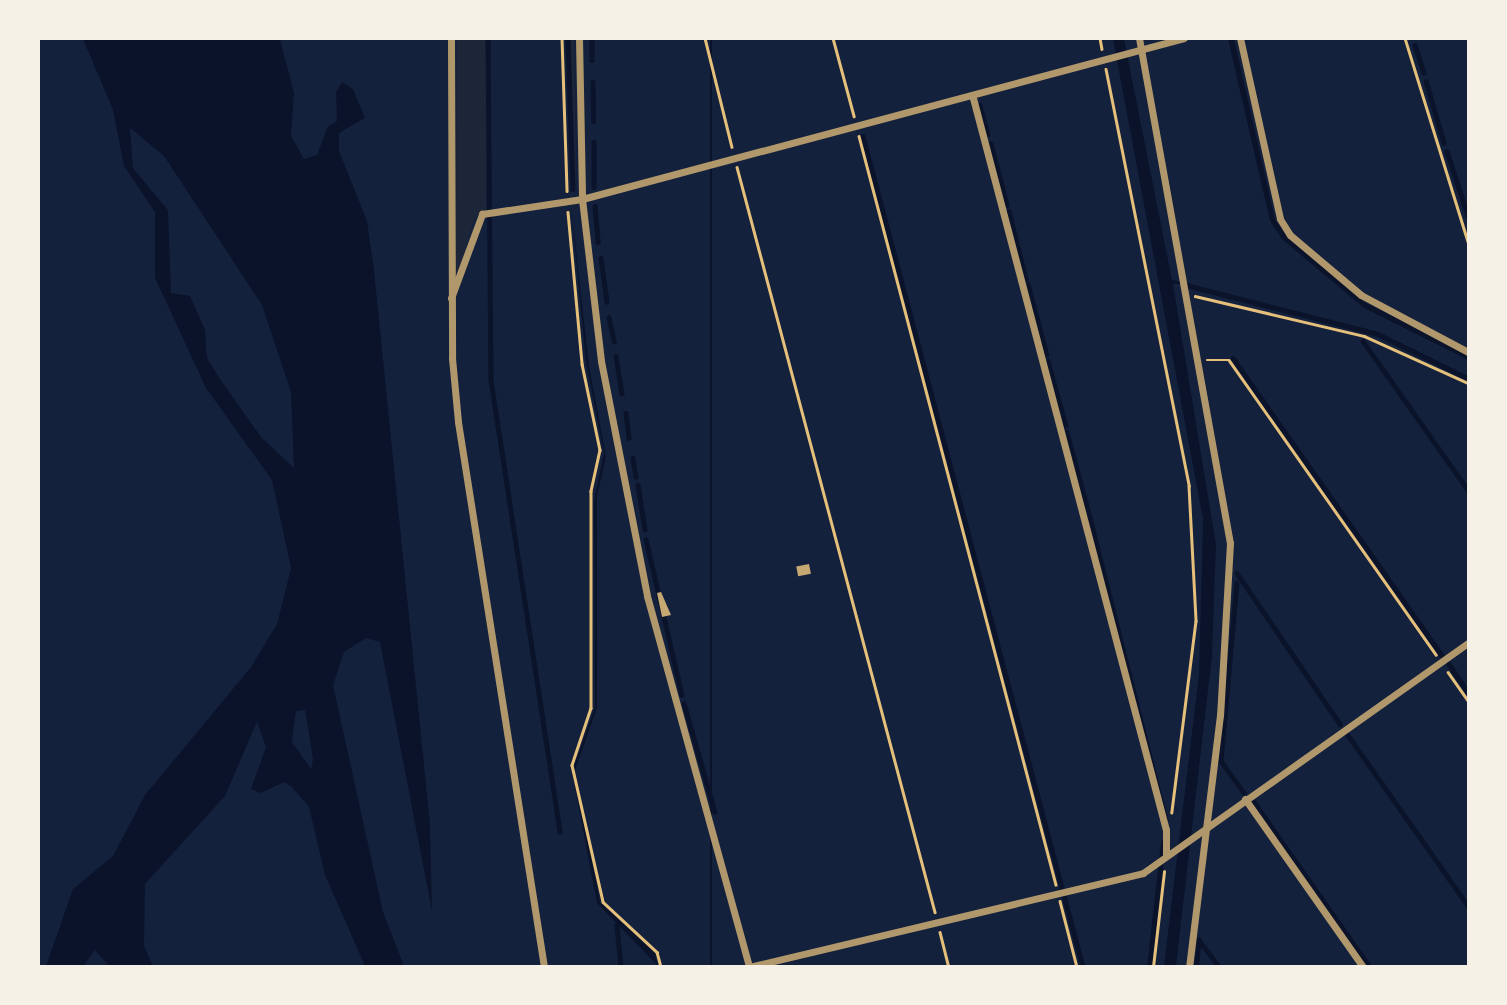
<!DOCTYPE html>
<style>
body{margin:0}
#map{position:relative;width:1507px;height:1005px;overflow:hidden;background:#14213d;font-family:Karla,sans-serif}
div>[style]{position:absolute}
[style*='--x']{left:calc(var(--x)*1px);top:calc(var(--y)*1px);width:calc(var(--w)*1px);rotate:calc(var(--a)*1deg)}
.green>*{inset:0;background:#1d2539}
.water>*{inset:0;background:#0b132b;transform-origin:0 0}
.stream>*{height:4.5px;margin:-2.25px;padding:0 2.25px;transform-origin:2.25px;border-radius:2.25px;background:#0b132b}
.building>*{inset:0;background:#c6a872;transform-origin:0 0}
.path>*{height:2.5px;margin:-1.25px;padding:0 1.25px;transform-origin:1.25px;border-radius:1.25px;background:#e5c07b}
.minor>*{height:7px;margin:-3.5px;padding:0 3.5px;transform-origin:3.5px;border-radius:3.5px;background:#b1986c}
span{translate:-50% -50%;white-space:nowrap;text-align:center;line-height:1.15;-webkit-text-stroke:5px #f6f1e7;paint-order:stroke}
.frame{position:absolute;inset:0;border:40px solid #f6f1e7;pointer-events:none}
</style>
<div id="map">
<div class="green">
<i style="clip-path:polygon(457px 39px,487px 39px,486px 210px,474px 219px,456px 280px)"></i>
<i style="clip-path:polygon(566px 39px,574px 39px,576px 189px,571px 195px)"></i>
</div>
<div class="water">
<i style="clip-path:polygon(evenodd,83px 39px,280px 39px,294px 93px,291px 136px,304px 159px,317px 155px,328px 126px,337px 121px,336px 92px,342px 82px,353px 89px,365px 118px,339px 133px,339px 151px,367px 221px,374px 270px,430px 824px,432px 911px,380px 642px,366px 638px,344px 652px,333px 685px,383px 912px,404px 966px,365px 966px,325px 875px,309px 807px,292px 787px,284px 782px,261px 793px,251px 789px,266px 747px,257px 722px,225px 796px,145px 884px,144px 946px,153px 966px,109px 966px,95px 950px,83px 966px,46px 966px,73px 889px,113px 856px,145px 795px,251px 667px,277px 624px,291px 568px,272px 480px,206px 388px,155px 278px,155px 212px,124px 166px,113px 110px,83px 39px,130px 128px,164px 156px,262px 305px,291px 392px,294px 468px,261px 437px,220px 379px,207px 358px,205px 330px,190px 296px,171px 293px,168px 210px,133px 168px,130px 128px,83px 39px,305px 710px,313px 759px,311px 769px,292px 742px,296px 711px,305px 710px)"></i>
<i style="left:710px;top:39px;width:2px;height:958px"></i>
<i style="clip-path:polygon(1113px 39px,1124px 39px,1172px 280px,1192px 284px,1173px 284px,1216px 544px,1212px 656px,1176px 966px,1164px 966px,1199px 674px,1203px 519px)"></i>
<i style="clip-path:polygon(1228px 39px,1234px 39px,1275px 219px,1286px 236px,1364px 302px,1465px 352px,1468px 360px,1364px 308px,1282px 239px,1270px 221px)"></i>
<i style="clip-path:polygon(571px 205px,589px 366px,606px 457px,597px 496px,597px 708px,574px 773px,600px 902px,655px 953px,658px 966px,597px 903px,572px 772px,595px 707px,594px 501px,604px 453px,586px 362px)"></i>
</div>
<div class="stream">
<i style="--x:488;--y:38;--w:342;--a:89.5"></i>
<i style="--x:491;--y:380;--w:457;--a:81.3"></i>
<i style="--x:568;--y:38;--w:151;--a:88.1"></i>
<i style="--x:592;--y:38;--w:22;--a:90"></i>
<i style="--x:1415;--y:45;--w:29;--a:72"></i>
<i style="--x:1426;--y:81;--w:64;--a:73.6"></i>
<i style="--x:593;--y:82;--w:39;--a:89"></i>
<i style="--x:980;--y:105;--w:30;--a:75"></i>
<i style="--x:863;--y:136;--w:860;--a:75.17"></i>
<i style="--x:594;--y:142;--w:45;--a:90"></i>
<i style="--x:991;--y:143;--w:64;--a:75.5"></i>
<i style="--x:1447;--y:151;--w:68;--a:72.1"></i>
<i style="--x:595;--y:206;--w:36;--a:85"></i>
<i style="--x:1009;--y:211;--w:70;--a:76"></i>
<i style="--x:601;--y:258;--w:44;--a:82.2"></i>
<i style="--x:1028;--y:284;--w:73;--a:75"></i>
<i style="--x:1186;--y:285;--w:198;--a:14.3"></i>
<i style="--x:1378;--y:334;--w:100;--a:26.1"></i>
<i style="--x:609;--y:317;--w:25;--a:78"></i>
<i style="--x:1363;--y:341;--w:182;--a:54.8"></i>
<i style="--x:616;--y:356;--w:38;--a:81"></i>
<i style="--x:1233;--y:358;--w:363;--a:54.9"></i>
<i style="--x:1048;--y:361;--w:67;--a:74.5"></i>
<i style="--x:626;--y:413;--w:25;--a:83"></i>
<i style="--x:1067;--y:432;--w:69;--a:75"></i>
<i style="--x:633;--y:458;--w:19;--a:81"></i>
<i style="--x:638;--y:485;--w:45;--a:81"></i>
<i style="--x:1086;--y:502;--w:328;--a:75.9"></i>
<i style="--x:646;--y:539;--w:160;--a:77"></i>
<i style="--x:1237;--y:573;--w:183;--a:55.7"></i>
<i style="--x:1237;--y:583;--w:179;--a:95.1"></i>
<i style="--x:1221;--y:761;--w:39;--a:54"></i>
<i style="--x:1449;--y:664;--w:34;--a:56"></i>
<i style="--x:684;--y:703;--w:113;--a:74.1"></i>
<i style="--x:1348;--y:735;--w:209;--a:54.9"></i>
<i style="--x:1254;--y:802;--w:202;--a:54.9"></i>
<i style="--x:617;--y:925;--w:42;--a:84.6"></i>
<i style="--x:1199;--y:940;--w:34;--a:53"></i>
<i style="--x:1149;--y:967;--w:126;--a:-83.6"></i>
<i style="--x:1196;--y:967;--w:27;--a:-84"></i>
</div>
<div class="building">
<i style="left:809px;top:564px;width:10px;height:13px;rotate:79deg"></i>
<i style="clip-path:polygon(661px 592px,671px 615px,662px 617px,657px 593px)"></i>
</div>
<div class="path">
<i style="--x:562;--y:38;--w:153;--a:88.1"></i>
<i style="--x:705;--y:38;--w:112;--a:76.1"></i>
<i style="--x:833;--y:38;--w:81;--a:74.9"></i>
<i style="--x:1100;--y:38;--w:11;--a:80"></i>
<i style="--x:1405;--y:38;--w:214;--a:72.8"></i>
<i style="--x:1106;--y:69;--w:425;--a:78.7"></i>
<i style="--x:1189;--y:486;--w:135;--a:87"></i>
<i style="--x:1196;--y:621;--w:193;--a:97.2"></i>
<i style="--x:859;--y:136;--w:774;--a:75.26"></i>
<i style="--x:737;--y:167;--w:771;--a:75.12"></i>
<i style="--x:568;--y:212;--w:153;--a:84.7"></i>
<i style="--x:582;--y:364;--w:88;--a:78.2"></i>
<i style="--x:600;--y:450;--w:42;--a:102.4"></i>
<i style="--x:591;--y:491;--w:217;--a:90"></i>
<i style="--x:591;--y:708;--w:60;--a:108.4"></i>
<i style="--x:572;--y:765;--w:140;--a:77.2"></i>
<i style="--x:603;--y:902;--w:74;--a:42.8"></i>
<i style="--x:657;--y:952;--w:16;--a:75"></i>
<i style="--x:1195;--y:296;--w:174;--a:13.3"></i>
<i style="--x:1364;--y:336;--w:114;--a:24.3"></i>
<i style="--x:1207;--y:360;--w:22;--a:0"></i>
<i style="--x:1229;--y:360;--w:360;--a:54.9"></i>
<i style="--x:1448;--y:672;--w:35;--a:55"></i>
<i style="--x:1060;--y:901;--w:68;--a:75.6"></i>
<i style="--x:940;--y:932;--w:36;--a:76"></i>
<i style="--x:1153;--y:967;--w:96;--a:-83.4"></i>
</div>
<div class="minor">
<i style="--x:451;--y:38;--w:320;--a:89.8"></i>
<i style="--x:452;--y:358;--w:64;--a:84.6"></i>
<i style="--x:458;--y:422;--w:552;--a:81.03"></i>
<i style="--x:579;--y:38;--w:161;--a:88.9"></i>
<i style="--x:582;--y:199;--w:163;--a:83.3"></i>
<i style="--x:601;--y:361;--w:239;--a:78.9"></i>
<i style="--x:647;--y:596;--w:385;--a:74.6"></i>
<i style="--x:1139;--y:38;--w:513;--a:79.79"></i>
<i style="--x:1230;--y:543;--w:172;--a:93.3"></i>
<i style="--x:1220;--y:715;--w:254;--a:97"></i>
<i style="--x:1240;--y:38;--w:185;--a:77.5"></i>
<i style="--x:1280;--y:219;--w:19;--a:58"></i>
<i style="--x:1290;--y:235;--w:93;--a:40.2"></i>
<i style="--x:1361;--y:295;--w:121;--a:28"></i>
<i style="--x:973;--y:98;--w:757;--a:75.23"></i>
<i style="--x:1166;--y:830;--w:25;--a:90"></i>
<i style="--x:451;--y:298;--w:90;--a:-69.7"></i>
<i style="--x:482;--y:214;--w:101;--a:-8.5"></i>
<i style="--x:582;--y:199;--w:623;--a:-14.97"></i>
<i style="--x:1245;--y:799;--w:205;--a:54.9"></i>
<i style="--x:749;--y:967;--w:405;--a:-13.4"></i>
<i style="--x:1143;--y:873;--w:398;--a:-35.3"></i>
</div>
<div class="frame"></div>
</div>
